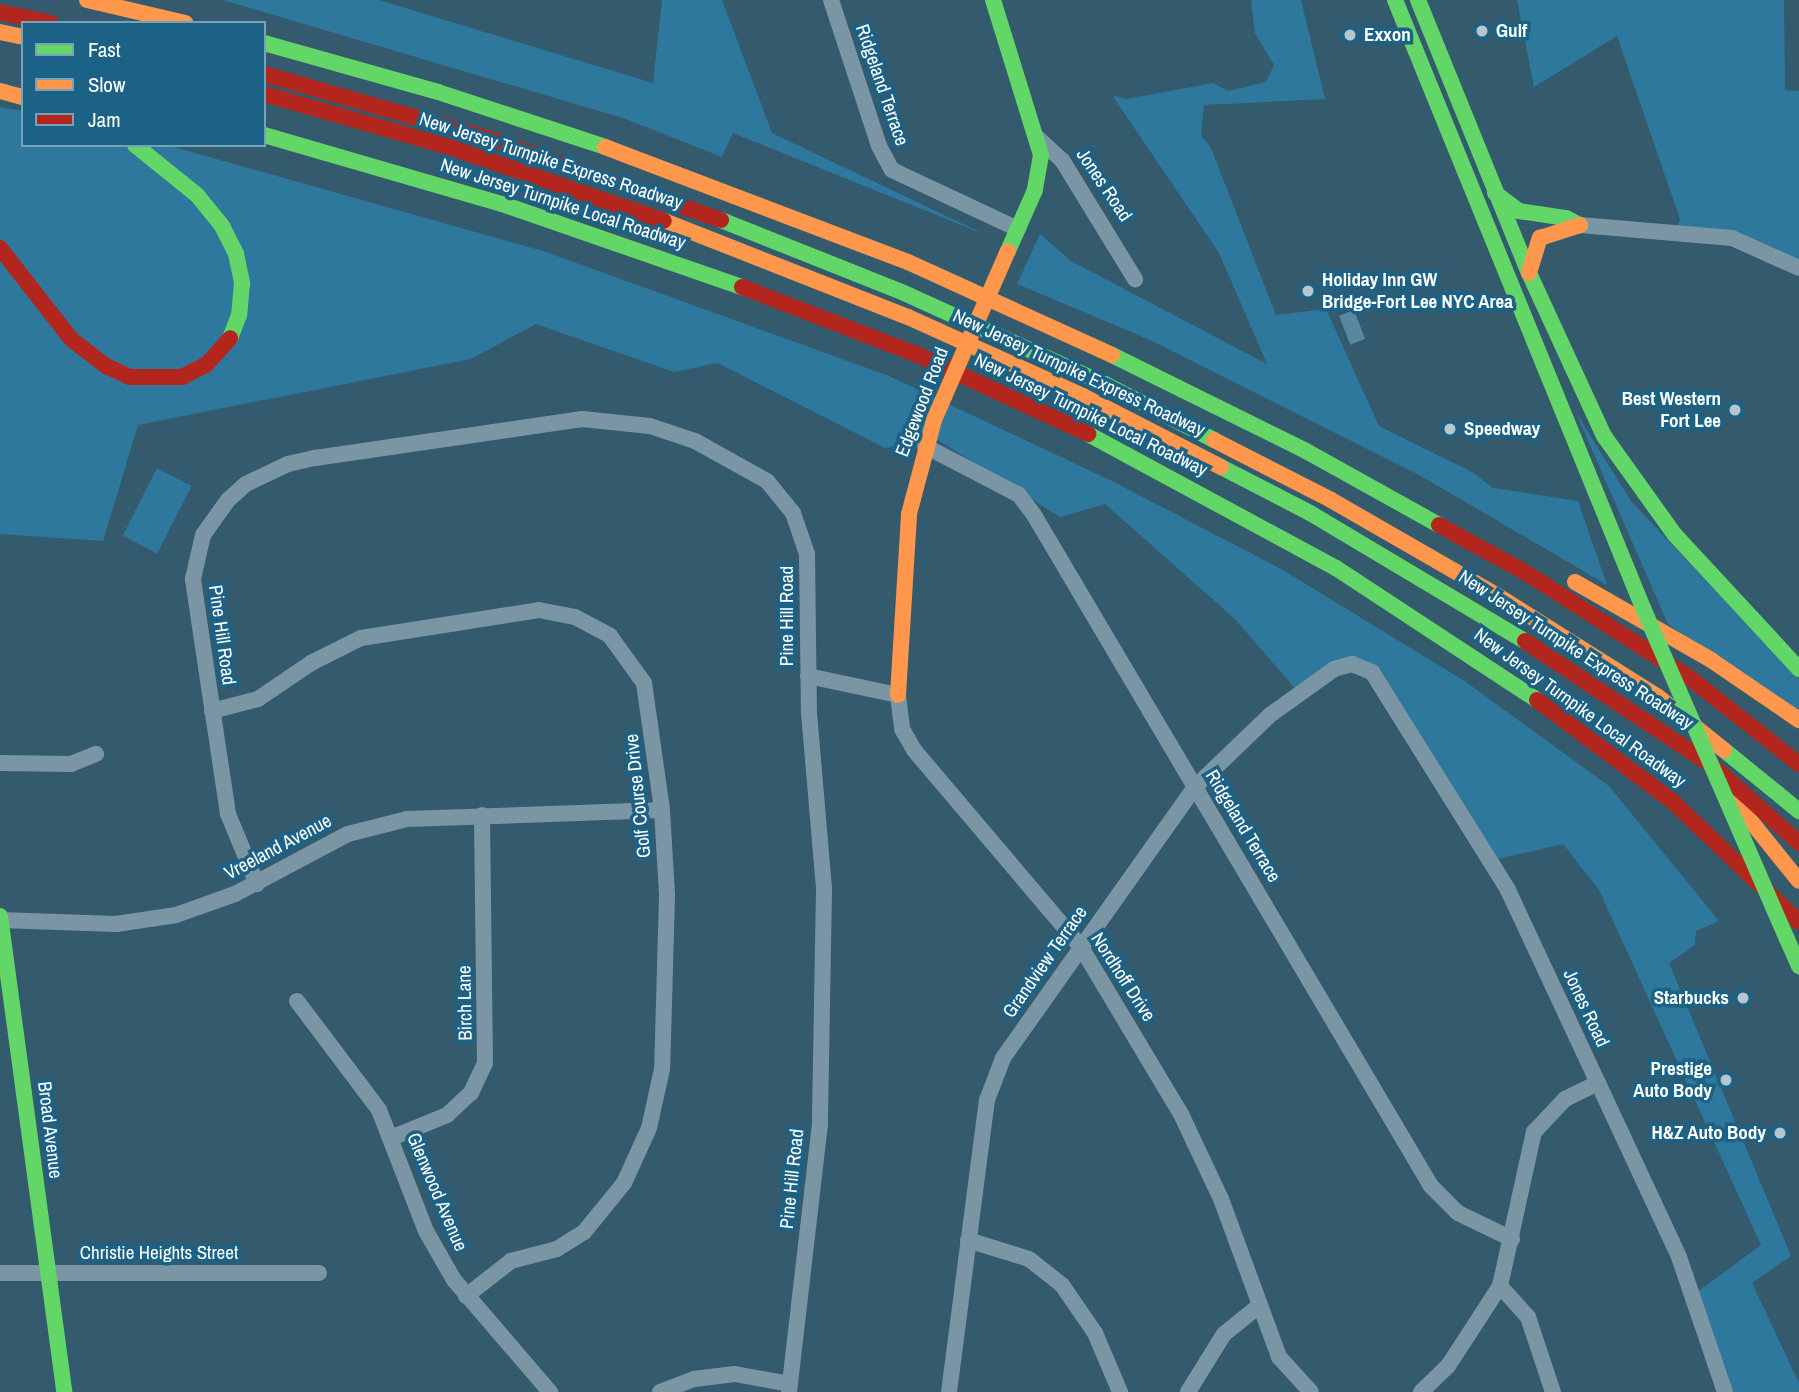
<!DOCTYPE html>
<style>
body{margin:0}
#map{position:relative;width:1799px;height:1392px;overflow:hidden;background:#345a6e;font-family:"Archivo Narrow",sans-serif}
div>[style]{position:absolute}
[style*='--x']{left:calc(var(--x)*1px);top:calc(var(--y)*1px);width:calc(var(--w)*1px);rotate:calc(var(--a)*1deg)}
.green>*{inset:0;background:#2d789c;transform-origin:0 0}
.water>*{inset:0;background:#5788a0;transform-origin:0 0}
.street>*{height:16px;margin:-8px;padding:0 8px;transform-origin:8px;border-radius:8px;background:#7a96a4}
.fast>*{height:16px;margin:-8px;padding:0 8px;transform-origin:8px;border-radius:8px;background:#63d668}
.slow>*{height:16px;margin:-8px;padding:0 8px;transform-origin:8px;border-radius:8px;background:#ff974d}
.jam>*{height:16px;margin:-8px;padding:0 8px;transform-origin:8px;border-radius:8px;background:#b3261e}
.fast-bridge>*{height:16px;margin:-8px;padding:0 8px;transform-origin:8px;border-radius:8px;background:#63d668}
.slow-bridge>*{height:16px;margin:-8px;padding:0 8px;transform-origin:8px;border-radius:8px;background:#ff974d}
.dots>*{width:19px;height:19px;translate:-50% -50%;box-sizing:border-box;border:4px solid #1c6286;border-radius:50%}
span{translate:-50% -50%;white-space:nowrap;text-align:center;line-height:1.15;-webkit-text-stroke:7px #1c6286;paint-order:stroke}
.poi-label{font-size:19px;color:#fff;font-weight:700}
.left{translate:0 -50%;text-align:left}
.right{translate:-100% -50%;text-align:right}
.street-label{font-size:19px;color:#fff}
.legend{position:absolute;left:21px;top:21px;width:245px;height:126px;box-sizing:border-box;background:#1c6286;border:2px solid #77a1b6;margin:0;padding:9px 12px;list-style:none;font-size:21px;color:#fff}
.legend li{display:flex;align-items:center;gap:14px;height:35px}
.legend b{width:35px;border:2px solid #77a1b6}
</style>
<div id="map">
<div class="green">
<i style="clip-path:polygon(223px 0,379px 0,653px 83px,662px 0,722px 0,772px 133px,986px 235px,733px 133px,722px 157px,623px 118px)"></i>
<i style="clip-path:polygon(1251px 0,1301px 0,1325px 99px,1204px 105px,1201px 135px,1211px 148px,1276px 315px,1326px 309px,1379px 426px,1472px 472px,1493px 488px,1578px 501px,1607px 585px,1421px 476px,1150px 340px,1017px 284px,1040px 234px,1071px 261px,1267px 364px,1219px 253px,1112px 95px,1126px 99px,1213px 83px,1228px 91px,1266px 82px,1274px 65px,1255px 33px)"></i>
<i style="clip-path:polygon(1517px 0,1784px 0,1785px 90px,1799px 91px,1799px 268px,1780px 256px,1676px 231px,1680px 219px,1617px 36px,1534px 87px)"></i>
<i style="clip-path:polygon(0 107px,23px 111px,23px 145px,167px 145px,546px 252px,889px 376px,1112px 481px,1283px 570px,1466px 682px,1609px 786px,1719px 921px,1696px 931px,1695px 945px,1669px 963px,1791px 1256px,1752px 1283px,1799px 1383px,1799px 1392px,1733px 1392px,1693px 1295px,1761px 1245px,1599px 890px,1563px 844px,1489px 861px,1378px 681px,1352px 664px,1299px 693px,1235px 619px,1105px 504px,1060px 517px,938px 440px,885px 448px,718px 363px,674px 372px,536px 324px,471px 359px,138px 425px,103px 541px,0 534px)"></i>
<i style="clip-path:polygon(1575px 411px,1631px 501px,1799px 680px,1799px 716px,1668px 624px)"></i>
<i style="left:157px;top:468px;width:39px;height:76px;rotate:27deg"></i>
</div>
<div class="water">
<i style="left:1354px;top:310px;width:31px;height:16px;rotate:69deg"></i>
</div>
<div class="street">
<i style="--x:831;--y:0;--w:154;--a:71.8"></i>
<i style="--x:879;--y:146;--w:27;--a:62"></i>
<i style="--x:892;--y:170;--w:139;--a:25.1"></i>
<i style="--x:1038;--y:138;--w:33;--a:43"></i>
<i style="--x:1062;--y:160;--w:140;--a:58.5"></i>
<i style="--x:1580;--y:225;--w:153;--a:4.9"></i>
<i style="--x:1732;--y:238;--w:73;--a:24.1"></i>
<i style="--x:925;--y:446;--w:106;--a:27.5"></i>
<i style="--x:1019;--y:495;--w:25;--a:53"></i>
<i style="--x:1034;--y:515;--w:780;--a:59.39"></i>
<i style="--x:1431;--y:1186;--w:38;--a:45"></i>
<i style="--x:1458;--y:1213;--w:60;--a:25.7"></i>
<i style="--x:808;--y:676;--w:92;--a:11.9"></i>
<i style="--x:898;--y:695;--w:34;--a:83"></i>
<i style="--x:902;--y:729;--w:24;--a:60"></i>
<i style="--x:914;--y:750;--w:258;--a:49.7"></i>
<i style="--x:1081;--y:947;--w:195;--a:59.1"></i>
<i style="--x:1181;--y:1114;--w:94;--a:64.8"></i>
<i style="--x:1221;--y:1199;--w:168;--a:69.8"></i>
<i style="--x:1279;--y:1357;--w:47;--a:47.6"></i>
<i style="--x:212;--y:711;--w:48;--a:-14.6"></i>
<i style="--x:258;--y:699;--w:64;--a:-34.2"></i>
<i style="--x:311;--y:663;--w:56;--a:-26.6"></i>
<i style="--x:361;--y:638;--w:180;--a:-8.9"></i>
<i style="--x:539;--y:610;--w:37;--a:11"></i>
<i style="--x:575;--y:617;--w:40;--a:28"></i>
<i style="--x:610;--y:636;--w:58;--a:54.1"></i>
<i style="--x:644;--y:683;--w:128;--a:81.9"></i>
<i style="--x:662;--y:810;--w:85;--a:86.6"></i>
<i style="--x:667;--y:895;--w:174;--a:91.6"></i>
<i style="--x:662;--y:1069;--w:60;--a:102.4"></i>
<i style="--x:649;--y:1128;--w:60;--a:114.4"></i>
<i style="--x:624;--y:1183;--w:63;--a:129.2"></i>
<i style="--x:584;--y:1232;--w:32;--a:148"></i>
<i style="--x:557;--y:1249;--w:48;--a:165.4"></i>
<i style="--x:511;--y:1261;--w:57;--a:142.1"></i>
<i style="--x:0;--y:763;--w:71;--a:0.8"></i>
<i style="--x:71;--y:764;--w:27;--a:-22"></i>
<i style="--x:257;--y:884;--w:76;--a:-112.5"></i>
<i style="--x:228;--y:814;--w:238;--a:-98.5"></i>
<i style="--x:193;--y:579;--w:45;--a:-77.2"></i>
<i style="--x:203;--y:535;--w:43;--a:-54.5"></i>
<i style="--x:228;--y:500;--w:24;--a:-42"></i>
<i style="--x:246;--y:484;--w:47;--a:-25.5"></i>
<i style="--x:288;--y:464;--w:28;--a:-13"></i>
<i style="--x:315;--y:458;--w:270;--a:-8.3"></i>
<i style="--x:582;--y:419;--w:68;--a:5.9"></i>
<i style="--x:650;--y:426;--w:47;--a:18.4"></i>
<i style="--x:695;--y:441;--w:82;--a:29.1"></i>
<i style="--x:767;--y:481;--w:41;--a:50.9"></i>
<i style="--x:793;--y:513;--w:43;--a:71.1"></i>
<i style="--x:807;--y:554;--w:159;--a:89.3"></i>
<i style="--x:809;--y:713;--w:177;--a:85.1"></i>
<i style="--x:824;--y:889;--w:235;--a:91"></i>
<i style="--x:820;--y:1124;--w:270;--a:96.6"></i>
<i style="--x:0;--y:920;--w:116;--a:2"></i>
<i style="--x:116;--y:924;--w:61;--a:-8.5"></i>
<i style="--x:176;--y:915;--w:63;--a:-19.6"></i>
<i style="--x:235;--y:894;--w:128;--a:-28"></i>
<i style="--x:348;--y:834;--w:61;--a:-14.3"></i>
<i style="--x:407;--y:819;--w:255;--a:-2"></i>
<i style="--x:297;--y:1001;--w:136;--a:53"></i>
<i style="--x:379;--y:1110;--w:130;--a:68.8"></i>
<i style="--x:426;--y:1231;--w:56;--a:60.3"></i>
<i style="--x:454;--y:1280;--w:148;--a:49.4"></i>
<i style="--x:391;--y:1138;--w:61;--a:-22.3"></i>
<i style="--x:447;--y:1115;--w:33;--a:-43"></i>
<i style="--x:471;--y:1093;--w:33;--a:-65"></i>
<i style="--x:485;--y:1063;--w:248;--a:-90.7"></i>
<i style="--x:968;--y:1240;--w:64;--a:17.3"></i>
<i style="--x:1029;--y:1259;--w:42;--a:38.2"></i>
<i style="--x:1062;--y:1285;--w:58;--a:55.5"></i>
<i style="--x:1095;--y:1333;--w:64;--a:67"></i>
<i style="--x:0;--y:1273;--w:319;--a:0"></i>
<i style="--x:1500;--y:1286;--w:42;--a:47.9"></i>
<i style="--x:1528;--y:1317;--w:79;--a:71.6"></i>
<i style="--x:660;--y:1392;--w:36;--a:-21"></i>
<i style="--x:694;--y:1379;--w:41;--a:-7"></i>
<i style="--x:735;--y:1374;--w:56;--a:10.3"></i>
<i style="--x:949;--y:1392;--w:294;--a:-82.6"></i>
<i style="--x:987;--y:1100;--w:45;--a:-69.1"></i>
<i style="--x:1003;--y:1058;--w:332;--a:-54.7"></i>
<i style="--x:1195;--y:787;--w:104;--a:-43.8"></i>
<i style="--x:1270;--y:715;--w:79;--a:-35.7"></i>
<i style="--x:1334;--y:669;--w:19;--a:-16"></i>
<i style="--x:1352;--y:664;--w:22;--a:22"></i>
<i style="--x:1372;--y:672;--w:257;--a:58"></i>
<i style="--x:1508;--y:890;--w:405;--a:65"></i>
<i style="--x:1679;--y:1257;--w:143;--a:71.2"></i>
<i style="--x:1188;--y:1392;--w:68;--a:-58.2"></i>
<i style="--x:1224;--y:1334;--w:45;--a:-38.7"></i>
<i style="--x:1421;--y:1392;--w:37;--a:-44"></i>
<i style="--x:1448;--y:1366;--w:95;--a:-57"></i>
<i style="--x:1500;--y:1286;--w:158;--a:-77.6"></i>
<i style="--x:1534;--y:1132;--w:45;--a:-46.8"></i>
<i style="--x:1565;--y:1099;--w:37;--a:-26"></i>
</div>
<div class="fast">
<i style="--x:993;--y:0;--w:162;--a:72.8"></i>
<i style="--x:1041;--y:155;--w:36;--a:100"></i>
<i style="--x:1035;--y:190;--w:67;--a:113.9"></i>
<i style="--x:1395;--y:0;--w:657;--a:67.81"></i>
<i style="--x:1418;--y:0;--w:295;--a:67.9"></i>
<i style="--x:1529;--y:273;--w:179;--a:65.3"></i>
<i style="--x:1604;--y:436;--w:122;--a:54.4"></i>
<i style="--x:1675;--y:535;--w:183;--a:47.2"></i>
<i style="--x:264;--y:43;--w:181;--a:15.7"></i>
<i style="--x:438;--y:92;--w:176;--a:18.2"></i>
<i style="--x:264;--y:135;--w:248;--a:16.2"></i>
<i style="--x:502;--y:204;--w:254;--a:19.1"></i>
<i style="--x:135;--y:145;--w:80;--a:38.9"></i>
<i style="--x:197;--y:195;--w:40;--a:51"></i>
<i style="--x:222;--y:226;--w:31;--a:63"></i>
<i style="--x:236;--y:254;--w:30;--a:78"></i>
<i style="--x:242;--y:283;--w:32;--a:95"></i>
<i style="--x:239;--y:315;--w:25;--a:111"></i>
<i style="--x:1495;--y:193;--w:30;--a:37"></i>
<i style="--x:1519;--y:211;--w:48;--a:8.5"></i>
<i style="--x:1566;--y:218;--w:16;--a:27"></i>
<i style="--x:721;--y:220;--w:197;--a:21.7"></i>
<i style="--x:904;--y:293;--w:221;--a:24.4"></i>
<i style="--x:1105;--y:384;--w:123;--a:27.2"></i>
<i style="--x:1112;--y:355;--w:216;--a:26.3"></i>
<i style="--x:1306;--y:451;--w:152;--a:29.1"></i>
<i style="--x:1088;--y:434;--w:282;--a:28.4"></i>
<i style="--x:1336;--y:568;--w:240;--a:33.3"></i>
<i style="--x:1221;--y:467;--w:100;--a:27.3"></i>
<i style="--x:1310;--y:513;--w:250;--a:30.8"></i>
<i style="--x:1724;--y:750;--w:97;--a:39.1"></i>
<i style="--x:0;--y:916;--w:480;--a:82.3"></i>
<i style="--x:1787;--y:939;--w:30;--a:66"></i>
</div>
<div class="slow">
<i style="--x:87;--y:0;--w:101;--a:13.2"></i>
<i style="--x:0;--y:32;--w:24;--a:12"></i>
<i style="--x:0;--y:91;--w:24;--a:15"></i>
<i style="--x:605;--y:147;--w:324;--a:20.8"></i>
<i style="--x:908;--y:262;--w:224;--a:24.5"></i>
<i style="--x:664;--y:221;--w:262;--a:21.5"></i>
<i style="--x:908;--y:317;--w:192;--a:24.3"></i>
<i style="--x:1083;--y:396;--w:155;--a:27.2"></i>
<i style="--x:1529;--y:273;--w:37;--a:-73"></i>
<i style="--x:1540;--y:238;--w:42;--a:-18"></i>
<i style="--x:1214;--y:440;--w:131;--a:27.1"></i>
<i style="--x:1331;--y:500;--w:193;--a:29.9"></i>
<i style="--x:1498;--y:596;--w:188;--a:32.2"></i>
<i style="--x:1657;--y:696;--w:86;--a:38.9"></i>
<i style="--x:1575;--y:582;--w:157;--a:29.8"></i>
<i style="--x:1711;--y:660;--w:107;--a:34.3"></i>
<i style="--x:898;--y:695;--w:181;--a:-86.5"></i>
<i style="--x:909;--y:514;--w:97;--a:-75.1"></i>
<i style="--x:1733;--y:799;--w:105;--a:51.2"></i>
</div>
<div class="jam">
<i style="--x:0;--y:12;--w:52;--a:12.2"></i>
<i style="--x:264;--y:74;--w:232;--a:16"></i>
<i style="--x:487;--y:138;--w:248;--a:19.3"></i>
<i style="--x:264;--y:94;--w:192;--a:16"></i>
<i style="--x:449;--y:147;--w:227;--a:19"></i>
<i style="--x:0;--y:248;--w:115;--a:52"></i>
<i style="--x:71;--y:339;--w:44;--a:37.6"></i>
<i style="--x:106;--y:366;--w:26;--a:25"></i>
<i style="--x:130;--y:377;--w:52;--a:0"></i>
<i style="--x:182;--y:377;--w:27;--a:-27"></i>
<i style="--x:206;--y:365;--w:36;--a:-48"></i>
<i style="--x:742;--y:287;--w:186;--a:21.1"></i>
<i style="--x:916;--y:354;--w:190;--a:24.9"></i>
<i style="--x:1439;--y:525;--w:102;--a:28.8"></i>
<i style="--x:1528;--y:574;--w:193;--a:32.7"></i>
<i style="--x:1690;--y:678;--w:139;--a:38.3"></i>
<i style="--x:1525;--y:641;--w:227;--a:33.7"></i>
<i style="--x:1714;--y:767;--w:114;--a:41.8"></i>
<i style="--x:1537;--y:700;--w:169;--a:36.8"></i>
<i style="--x:1672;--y:801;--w:175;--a:43.6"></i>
</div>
<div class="fast-bridge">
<i style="--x:1643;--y:608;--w:361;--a:66.5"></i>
</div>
<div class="slow-bridge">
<i style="--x:934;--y:420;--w:184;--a:-66.4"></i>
</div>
<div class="dots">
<i style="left:1482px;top:31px;background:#b8c5cc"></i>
<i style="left:1350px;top:35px;background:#b8c5cc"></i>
<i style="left:1308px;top:291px;background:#b8c5cc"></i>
<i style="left:1735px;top:410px;background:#b8c5cc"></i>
<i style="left:1450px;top:429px;background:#b8c5cc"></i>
<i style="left:1743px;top:998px;background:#b8c5cc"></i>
<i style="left:1726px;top:1080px;background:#b8c5cc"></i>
<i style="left:1780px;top:1133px;background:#b8c5cc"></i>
</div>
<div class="poi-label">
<span class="left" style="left:1496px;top:31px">Gulf</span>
<span class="left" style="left:1364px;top:35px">Exxon</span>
<span class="left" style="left:1322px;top:291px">Holiday Inn GW<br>Bridge-Fort Lee NYC Area</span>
<span class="right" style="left:1721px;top:410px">Best Western<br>Fort Lee</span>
<span class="left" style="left:1464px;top:429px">Speedway</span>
<span class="right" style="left:1729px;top:998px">Starbucks</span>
<span class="right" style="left:1712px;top:1080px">Prestige<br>Auto Body</span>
<span class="right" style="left:1766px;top:1133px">H&amp;Z Auto Body</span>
</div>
<div class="street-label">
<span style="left:882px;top:85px;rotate:71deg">Ridgeland Terrace</span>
<span style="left:551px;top:161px;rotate:18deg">New Jersey Turnpike Express Roadway</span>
<span style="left:1104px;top:185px;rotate:56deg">Jones Road</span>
<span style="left:563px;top:204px;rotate:18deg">New Jersey Turnpike Local Roadway</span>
<span style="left:1079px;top:373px;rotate:25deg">New Jersey Turnpike Express Roadway</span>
<span style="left:922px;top:402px;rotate:-69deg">Edgewood Road</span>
<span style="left:1091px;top:415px;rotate:26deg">New Jersey Turnpike Local Roadway</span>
<span style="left:787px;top:616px;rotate:-90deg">Pine Hill Road</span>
<span style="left:222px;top:635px;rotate:82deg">Pine Hill Road</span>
<span style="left:1576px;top:650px;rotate:33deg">New Jersey Turnpike Express Roadway</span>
<span style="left:1580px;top:708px;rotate:36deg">New Jersey Turnpike Local Roadway</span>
<span style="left:638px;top:796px;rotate:-96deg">Golf Course Drive</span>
<span style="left:1243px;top:826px;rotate:59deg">Ridgeland Terrace</span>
<span style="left:278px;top:847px;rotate:-28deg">Vreeland Avenue</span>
<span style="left:1045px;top:962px;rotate:-55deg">Grandview Terrace</span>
<span style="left:1123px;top:977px;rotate:57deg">Nordhoff Drive</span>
<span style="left:465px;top:1003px;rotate:-91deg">Birch Lane</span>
<span style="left:1586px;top:1008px;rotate:65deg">Jones Road</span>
<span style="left:50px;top:1130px;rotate:83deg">Broad Avenue</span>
<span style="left:792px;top:1179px;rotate:-84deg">Pine Hill Road</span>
<span style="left:437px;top:1192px;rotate:67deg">Glenwood Avenue</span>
<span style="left:159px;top:1253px">Christie Heights Street</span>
</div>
<ul class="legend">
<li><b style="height:9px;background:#63d668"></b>Fast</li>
<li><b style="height:9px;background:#ff974d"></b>Slow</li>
<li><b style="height:9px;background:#b3261e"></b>Jam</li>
</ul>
</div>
